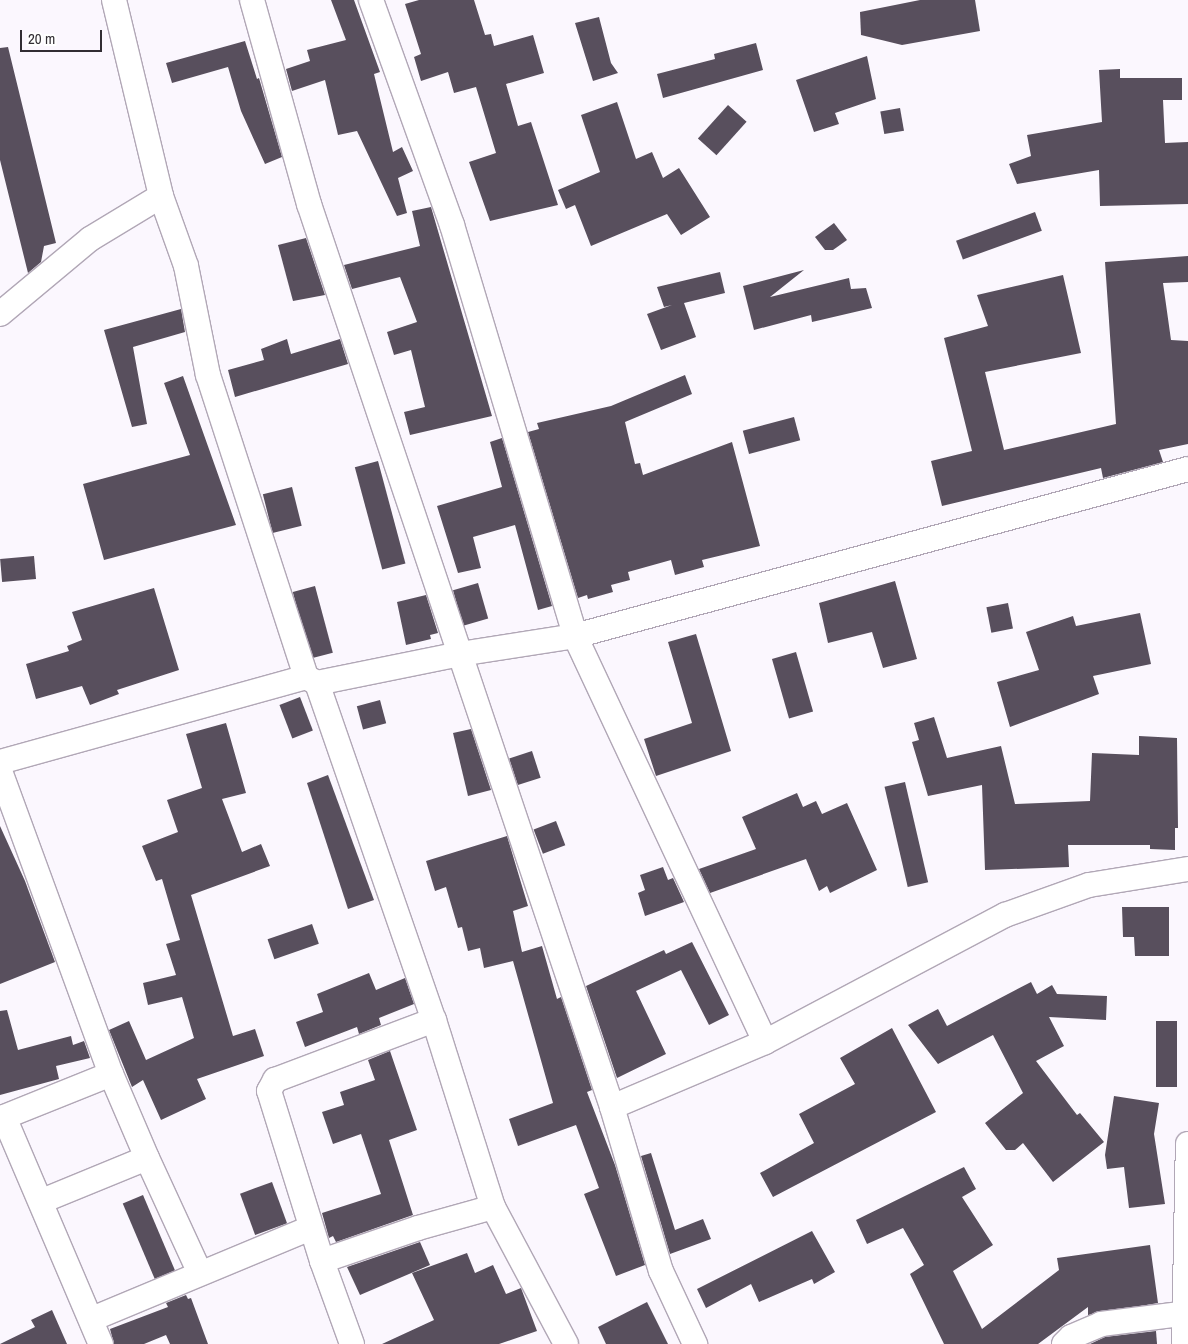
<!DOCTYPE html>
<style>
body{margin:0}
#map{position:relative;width:1188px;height:1344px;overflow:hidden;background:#fbf7fe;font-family:"Archivo Narrow",sans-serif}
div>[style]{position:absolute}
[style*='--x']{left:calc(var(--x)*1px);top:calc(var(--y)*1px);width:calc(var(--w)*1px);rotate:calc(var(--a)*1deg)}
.building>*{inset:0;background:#584f5d;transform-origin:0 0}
.roads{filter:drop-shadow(1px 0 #b1a7b6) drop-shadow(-1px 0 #b1a7b6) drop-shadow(0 1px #b1a7b6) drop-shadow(0 -1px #b1a7b6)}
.minor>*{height:24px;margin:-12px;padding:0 12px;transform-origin:12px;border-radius:12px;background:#fff}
span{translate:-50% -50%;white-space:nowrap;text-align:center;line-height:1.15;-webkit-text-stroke:5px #fff;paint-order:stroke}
.scale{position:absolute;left:20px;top:30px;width:82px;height:22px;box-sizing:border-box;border:2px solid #312d33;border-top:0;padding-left:6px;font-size:15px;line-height:18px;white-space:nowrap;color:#312d33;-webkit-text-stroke:4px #fff;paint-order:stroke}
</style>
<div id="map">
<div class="building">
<i style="clip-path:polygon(331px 0,354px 0,380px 72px,374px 74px,393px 152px,402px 147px,413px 171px,398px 178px,407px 213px,397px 216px,357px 131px,338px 135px,325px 80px,292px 91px,286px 69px,310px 61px,307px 50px,346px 40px)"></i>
<i style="clip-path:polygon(419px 0,474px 0,485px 35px,491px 34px,494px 46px,533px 35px,544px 73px,506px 84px,518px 126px,531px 122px,558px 205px,490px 221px,469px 162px,496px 153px,476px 87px,454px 93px,448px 72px,421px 81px,414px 57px,421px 54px,405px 4px)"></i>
<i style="clip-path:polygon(920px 0,975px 0,980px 31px,902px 45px,861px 35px,860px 12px)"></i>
<i style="clip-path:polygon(599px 17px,611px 63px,618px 73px,593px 81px,575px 23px)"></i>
<i style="clip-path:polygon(245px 41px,257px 79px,259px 78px,282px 157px,265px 164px,241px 111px,228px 67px,172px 83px,166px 63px)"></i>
<i style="clip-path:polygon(756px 43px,763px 70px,663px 98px,657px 74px,715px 59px,714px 54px)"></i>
<i style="clip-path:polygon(8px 47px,56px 243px,44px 246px,41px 262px,28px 273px,0 160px,0 48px)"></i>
<i style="clip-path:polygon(867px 56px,876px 99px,835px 113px,839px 124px,814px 132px,796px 80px)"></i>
<i style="clip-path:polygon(1120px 69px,1120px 78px,1182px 78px,1182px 100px,1163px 100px,1165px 143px,1188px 142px,1188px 204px,1100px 206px,1099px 170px,1017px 184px,1009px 164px,1031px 156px,1027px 135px,1102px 122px,1099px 70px)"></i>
<i style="clip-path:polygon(617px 102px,636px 159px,652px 152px,663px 178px,679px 168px,710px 217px,681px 235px,667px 214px,591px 246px,575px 205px,566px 209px,558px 190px,600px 172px,581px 115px)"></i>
<i style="left:728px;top:105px;width:25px;height:45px;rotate:42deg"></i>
<i style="left:900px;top:108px;width:23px;height:20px;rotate:80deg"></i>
<i style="clip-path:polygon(431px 207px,492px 416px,410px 435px,404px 412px,425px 407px,411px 350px,394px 355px,387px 332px,417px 322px,400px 277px,352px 289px,344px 265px,420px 246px,412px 211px)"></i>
<i style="left:1035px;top:212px;width:20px;height:84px;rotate:70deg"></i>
<i style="clip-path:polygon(834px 223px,847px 240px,833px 250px,825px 250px,815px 237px)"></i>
<i style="clip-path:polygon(306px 238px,325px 295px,293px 301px,278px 245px)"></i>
<i style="clip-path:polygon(1188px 256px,1188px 282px,1163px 283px,1171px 340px,1188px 341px,1188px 444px,1159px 450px,1163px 462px,1103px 478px,1101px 468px,942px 506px,931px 461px,972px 451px,944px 338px,988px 326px,977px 295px,1063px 275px,1081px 353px,985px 372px,1004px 450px,1116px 424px,1105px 262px)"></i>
<i style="clip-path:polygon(804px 270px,770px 297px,849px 278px,851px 289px,866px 288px,872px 308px,812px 322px,811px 315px,754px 330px,743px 286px)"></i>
<i style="clip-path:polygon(720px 272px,725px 293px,684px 303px,696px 337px,661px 350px,647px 314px,672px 305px,664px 307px,657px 287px)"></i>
<i style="clip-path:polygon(181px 309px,185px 332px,133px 347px,147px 424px,132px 427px,104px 330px)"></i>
<i style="clip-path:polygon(287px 339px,291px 354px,340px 339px,348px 364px,235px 397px,228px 370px,264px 360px,261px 349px)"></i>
<i style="clip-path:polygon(685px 375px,692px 394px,625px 422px,635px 464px,640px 463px,643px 475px,732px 442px,760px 546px,702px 560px,704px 567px,675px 575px,671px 560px,628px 572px,630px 580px,611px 585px,613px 592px,588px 599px,587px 595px,578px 598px,528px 432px,539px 429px,537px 423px,611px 406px)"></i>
<i style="clip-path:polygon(183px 376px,236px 525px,104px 560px,83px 484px,190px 455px,164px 383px)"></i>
<i style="left:794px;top:417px;width:24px;height:53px;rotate:75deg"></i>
<i style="clip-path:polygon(502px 438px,552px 606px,538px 610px,515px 525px,473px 537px,481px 568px,458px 573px,437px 506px,502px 487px,490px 442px)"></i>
<i style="left:378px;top:461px;width:106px;height:24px;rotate:75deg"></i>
<i style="left:292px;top:487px;width:40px;height:30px;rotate:76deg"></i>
<i style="left:34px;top:556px;width:23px;height:34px;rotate:85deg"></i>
<i style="clip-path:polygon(895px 581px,917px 659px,883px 668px,872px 632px,828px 643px,819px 603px)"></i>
<i style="left:478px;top:583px;width:37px;height:26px;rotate:74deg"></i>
<i style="left:315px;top:586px;width:69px;height:23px;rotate:75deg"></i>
<i style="clip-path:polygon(154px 588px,179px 670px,117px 690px,119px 694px,90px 705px,82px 686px,36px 699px,26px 664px,69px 651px,67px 646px,82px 640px,72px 612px)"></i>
<i style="clip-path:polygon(426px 595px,438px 633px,430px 635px,431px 639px,406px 645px,397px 602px)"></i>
<i style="left:1008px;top:603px;width:26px;height:22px;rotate:79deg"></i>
<i style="clip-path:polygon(1140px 613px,1151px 664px,1093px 676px,1099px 694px,1010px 727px,997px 682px,1039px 670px,1026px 632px,1073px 616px,1076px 626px)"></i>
<i style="clip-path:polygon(696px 634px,731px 751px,656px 776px,644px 739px,692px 723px,668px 642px)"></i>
<i style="left:796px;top:652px;width:62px;height:25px;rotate:74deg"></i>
<i style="left:300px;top:697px;width:36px;height:22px;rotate:69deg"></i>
<i style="left:380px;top:700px;width:24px;height:24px;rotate:75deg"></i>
<i style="clip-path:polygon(934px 717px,947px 758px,1001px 746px,1015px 804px,1090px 801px,1092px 753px,1139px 755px,1139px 736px,1177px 738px,1178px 828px,1175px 828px,1175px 850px,1150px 849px,1150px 845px,1068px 845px,1069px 867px,985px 870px,982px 785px,928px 796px,912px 742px,919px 740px,914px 723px)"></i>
<i style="clip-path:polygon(226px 723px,246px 793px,222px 799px,242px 852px,261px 844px,270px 866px,191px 895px,233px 1036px,255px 1029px,264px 1056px,197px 1079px,206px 1099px,161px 1120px,143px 1080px,132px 1087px,109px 1030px,129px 1021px,146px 1060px,194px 1038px,182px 997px,148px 1005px,143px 983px,176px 975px,166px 944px,180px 940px,162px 879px,156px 881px,142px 846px,178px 832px,167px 800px,202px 788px,186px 734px)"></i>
<i style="clip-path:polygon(471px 729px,491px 790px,468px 796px,453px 733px)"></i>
<i style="left:532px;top:751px;width:28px;height:24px;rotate:72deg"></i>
<i style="clip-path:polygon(328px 775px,374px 900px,348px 909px,307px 783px)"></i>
<i style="left:905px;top:782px;width:103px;height:21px;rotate:77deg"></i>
<i style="clip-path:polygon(797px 793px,803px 807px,816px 801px,822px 814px,847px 803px,877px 870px,830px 893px,827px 886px,819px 891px,806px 859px,710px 893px,699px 869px,756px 849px,742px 817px)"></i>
<i style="left:556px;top:821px;width:26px;height:24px;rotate:69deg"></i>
<i style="clip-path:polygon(0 826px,25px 881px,55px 962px,0 984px)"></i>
<i style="clip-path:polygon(507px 836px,528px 906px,513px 911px,522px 952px,542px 946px,557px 999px,561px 997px,592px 1090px,587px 1092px,615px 1165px,645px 1265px,616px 1276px,584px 1194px,599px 1188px,576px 1125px,518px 1146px,509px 1119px,553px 1103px,513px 961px,484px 968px,480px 948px,468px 951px,462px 927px,458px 928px,446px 887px,435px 891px,426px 861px)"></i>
<i style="clip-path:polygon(663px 867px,668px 880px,673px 878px,684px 902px,645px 916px,638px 893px,645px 890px,640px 875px)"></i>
<i style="clip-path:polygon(1122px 907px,1169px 907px,1169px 956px,1135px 956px,1134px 937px,1123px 937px)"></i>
<i style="left:312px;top:924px;width:21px;height:47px;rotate:71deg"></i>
<i style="clip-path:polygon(692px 942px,729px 1015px,709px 1025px,681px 970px,636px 991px,666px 1054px,617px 1078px,586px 986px,664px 950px,666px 954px)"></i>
<i style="clip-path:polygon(369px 973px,376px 990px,405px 978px,414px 1004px,379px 1018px,381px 1025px,359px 1034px,357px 1027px,305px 1047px,296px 1022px,323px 1012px,317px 994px)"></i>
<i style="clip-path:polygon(1031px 982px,1037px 994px,1052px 985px,1057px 994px,1107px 996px,1106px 1020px,1049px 1017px,1064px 1046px,1036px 1061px,1077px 1115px,1080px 1113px,1104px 1142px,1053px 1182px,1023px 1143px,1015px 1150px,1006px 1150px,985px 1123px,1023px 1093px,993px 1035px,938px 1064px,908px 1025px,938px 1009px,947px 1026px)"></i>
<i style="clip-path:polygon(7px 1010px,18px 1050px,71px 1036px,73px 1045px,84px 1041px,90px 1058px,56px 1066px,59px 1079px,0 1095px,0 1011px)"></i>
<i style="left:1156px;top:1021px;width:21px;height:66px"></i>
<i style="clip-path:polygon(892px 1028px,936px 1112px,773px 1197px,760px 1173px,814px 1143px,799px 1114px,855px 1084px,840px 1058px)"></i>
<i style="clip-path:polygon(390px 1051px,417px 1130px,389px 1140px,413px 1215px,336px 1242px,333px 1236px,329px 1238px,322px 1213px,381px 1194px,361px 1134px,333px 1144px,322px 1112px,344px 1105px,340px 1092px,375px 1080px,368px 1060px)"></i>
<i style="clip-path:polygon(1114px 1096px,1159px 1103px,1154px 1134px,1165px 1204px,1129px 1208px,1124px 1167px,1107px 1169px,1105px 1155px)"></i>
<i style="clip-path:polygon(651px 1153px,675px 1230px,703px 1219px,711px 1239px,670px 1254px,641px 1156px)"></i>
<i style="clip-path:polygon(964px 1167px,976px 1189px,962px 1197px,993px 1245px,953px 1271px,982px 1329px,1059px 1270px,1057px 1258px,1150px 1245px,1158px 1303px,1088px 1315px,1088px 1307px,1038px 1344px,944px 1344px,910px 1274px,924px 1265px,903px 1228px,867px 1244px,856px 1220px)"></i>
<i style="left:272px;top:1182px;width:44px;height:34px;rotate:70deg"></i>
<i style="left:143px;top:1195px;width:82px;height:22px;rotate:67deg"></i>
<i style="clip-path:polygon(812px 1231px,835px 1272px,814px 1284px,812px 1279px,759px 1302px,751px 1284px,706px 1308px,697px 1289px)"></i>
<i style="clip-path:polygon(420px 1242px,430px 1265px,360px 1295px,347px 1267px)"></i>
<i style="clip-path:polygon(467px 1253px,475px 1273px,493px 1265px,506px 1294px,521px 1288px,537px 1331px,499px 1344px,382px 1344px,434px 1320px,412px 1273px)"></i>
<i style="clip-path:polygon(186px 1295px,188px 1299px,191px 1298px,208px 1344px,170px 1344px,166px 1335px,144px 1344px,114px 1344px,110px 1329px,168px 1307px,166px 1303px)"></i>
<i style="clip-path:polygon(647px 1302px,668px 1344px,606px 1344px,598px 1327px)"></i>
<i style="clip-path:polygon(52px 1310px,67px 1344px,0 1344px,35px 1327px,31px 1320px)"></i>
<i style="clip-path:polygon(1156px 1331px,1157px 1344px,1090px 1344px,1105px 1337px)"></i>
</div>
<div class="roads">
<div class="minor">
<i style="--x:114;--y:0;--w:202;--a:76.5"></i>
<i style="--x:161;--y:196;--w:74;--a:70.3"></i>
<i style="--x:186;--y:266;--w:111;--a:78.6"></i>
<i style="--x:208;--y:375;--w:318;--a:72"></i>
<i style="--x:252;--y:0;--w:212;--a:74.4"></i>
<i style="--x:309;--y:204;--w:952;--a:71.45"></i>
<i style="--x:612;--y:1107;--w:171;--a:73.4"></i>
<i style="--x:661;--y:1271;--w:81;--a:65"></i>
<i style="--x:371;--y:0;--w:239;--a:70.2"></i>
<i style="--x:452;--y:225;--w:429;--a:73.3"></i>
<i style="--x:575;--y:636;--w:448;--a:64.9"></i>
<i style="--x:0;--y:314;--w:117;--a:-39.8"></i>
<i style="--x:90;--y:239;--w:83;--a:-31.2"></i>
<i style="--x:317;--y:683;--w:357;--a:70.9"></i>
<i style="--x:434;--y:1020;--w:196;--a:72.5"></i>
<i style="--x:493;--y:1207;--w:155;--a:61.9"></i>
<i style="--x:0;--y:762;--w:318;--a:-15.5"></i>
<i style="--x:306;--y:677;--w:13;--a:29"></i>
<i style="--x:317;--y:683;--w:146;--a:-11.5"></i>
<i style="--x:460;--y:654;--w:116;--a:-8.9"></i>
<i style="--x:575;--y:636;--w:635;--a:-15.24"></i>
<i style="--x:0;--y:771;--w:323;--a:69.9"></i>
<i style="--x:111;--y:1074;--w:115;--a:158.1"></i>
<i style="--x:4;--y:1117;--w:247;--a:66.9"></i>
<i style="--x:111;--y:1074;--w:91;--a:66.8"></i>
<i style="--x:612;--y:1107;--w:166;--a:-23"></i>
<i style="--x:765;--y:1042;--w:272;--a:-27.9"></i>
<i style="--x:1005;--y:915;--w:89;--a:-19.7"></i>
<i style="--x:1089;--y:885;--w:100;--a:-9.2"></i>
<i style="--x:42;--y:1201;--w:113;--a:-22.3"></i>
<i style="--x:147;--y:1158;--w:127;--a:65.3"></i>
<i style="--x:322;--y:1261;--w:102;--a:-19"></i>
<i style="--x:418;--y:1228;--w:78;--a:-15.6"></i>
<i style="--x:92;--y:1319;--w:237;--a:-22.6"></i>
<i style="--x:352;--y:1344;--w:88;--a:-109.9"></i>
<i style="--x:322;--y:1261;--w:178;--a:-107.3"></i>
<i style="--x:269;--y:1091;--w:13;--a:-61"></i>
<i style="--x:275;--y:1080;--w:170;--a:-20.7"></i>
<i style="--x:1064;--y:1344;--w:10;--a:-45"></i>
<i style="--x:1071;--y:1337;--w:33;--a:-23"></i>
<i style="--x:1101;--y:1324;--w:88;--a:-7.2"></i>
<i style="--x:1184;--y:1344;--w:200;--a:-88.9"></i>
</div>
</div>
<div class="scale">20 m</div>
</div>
